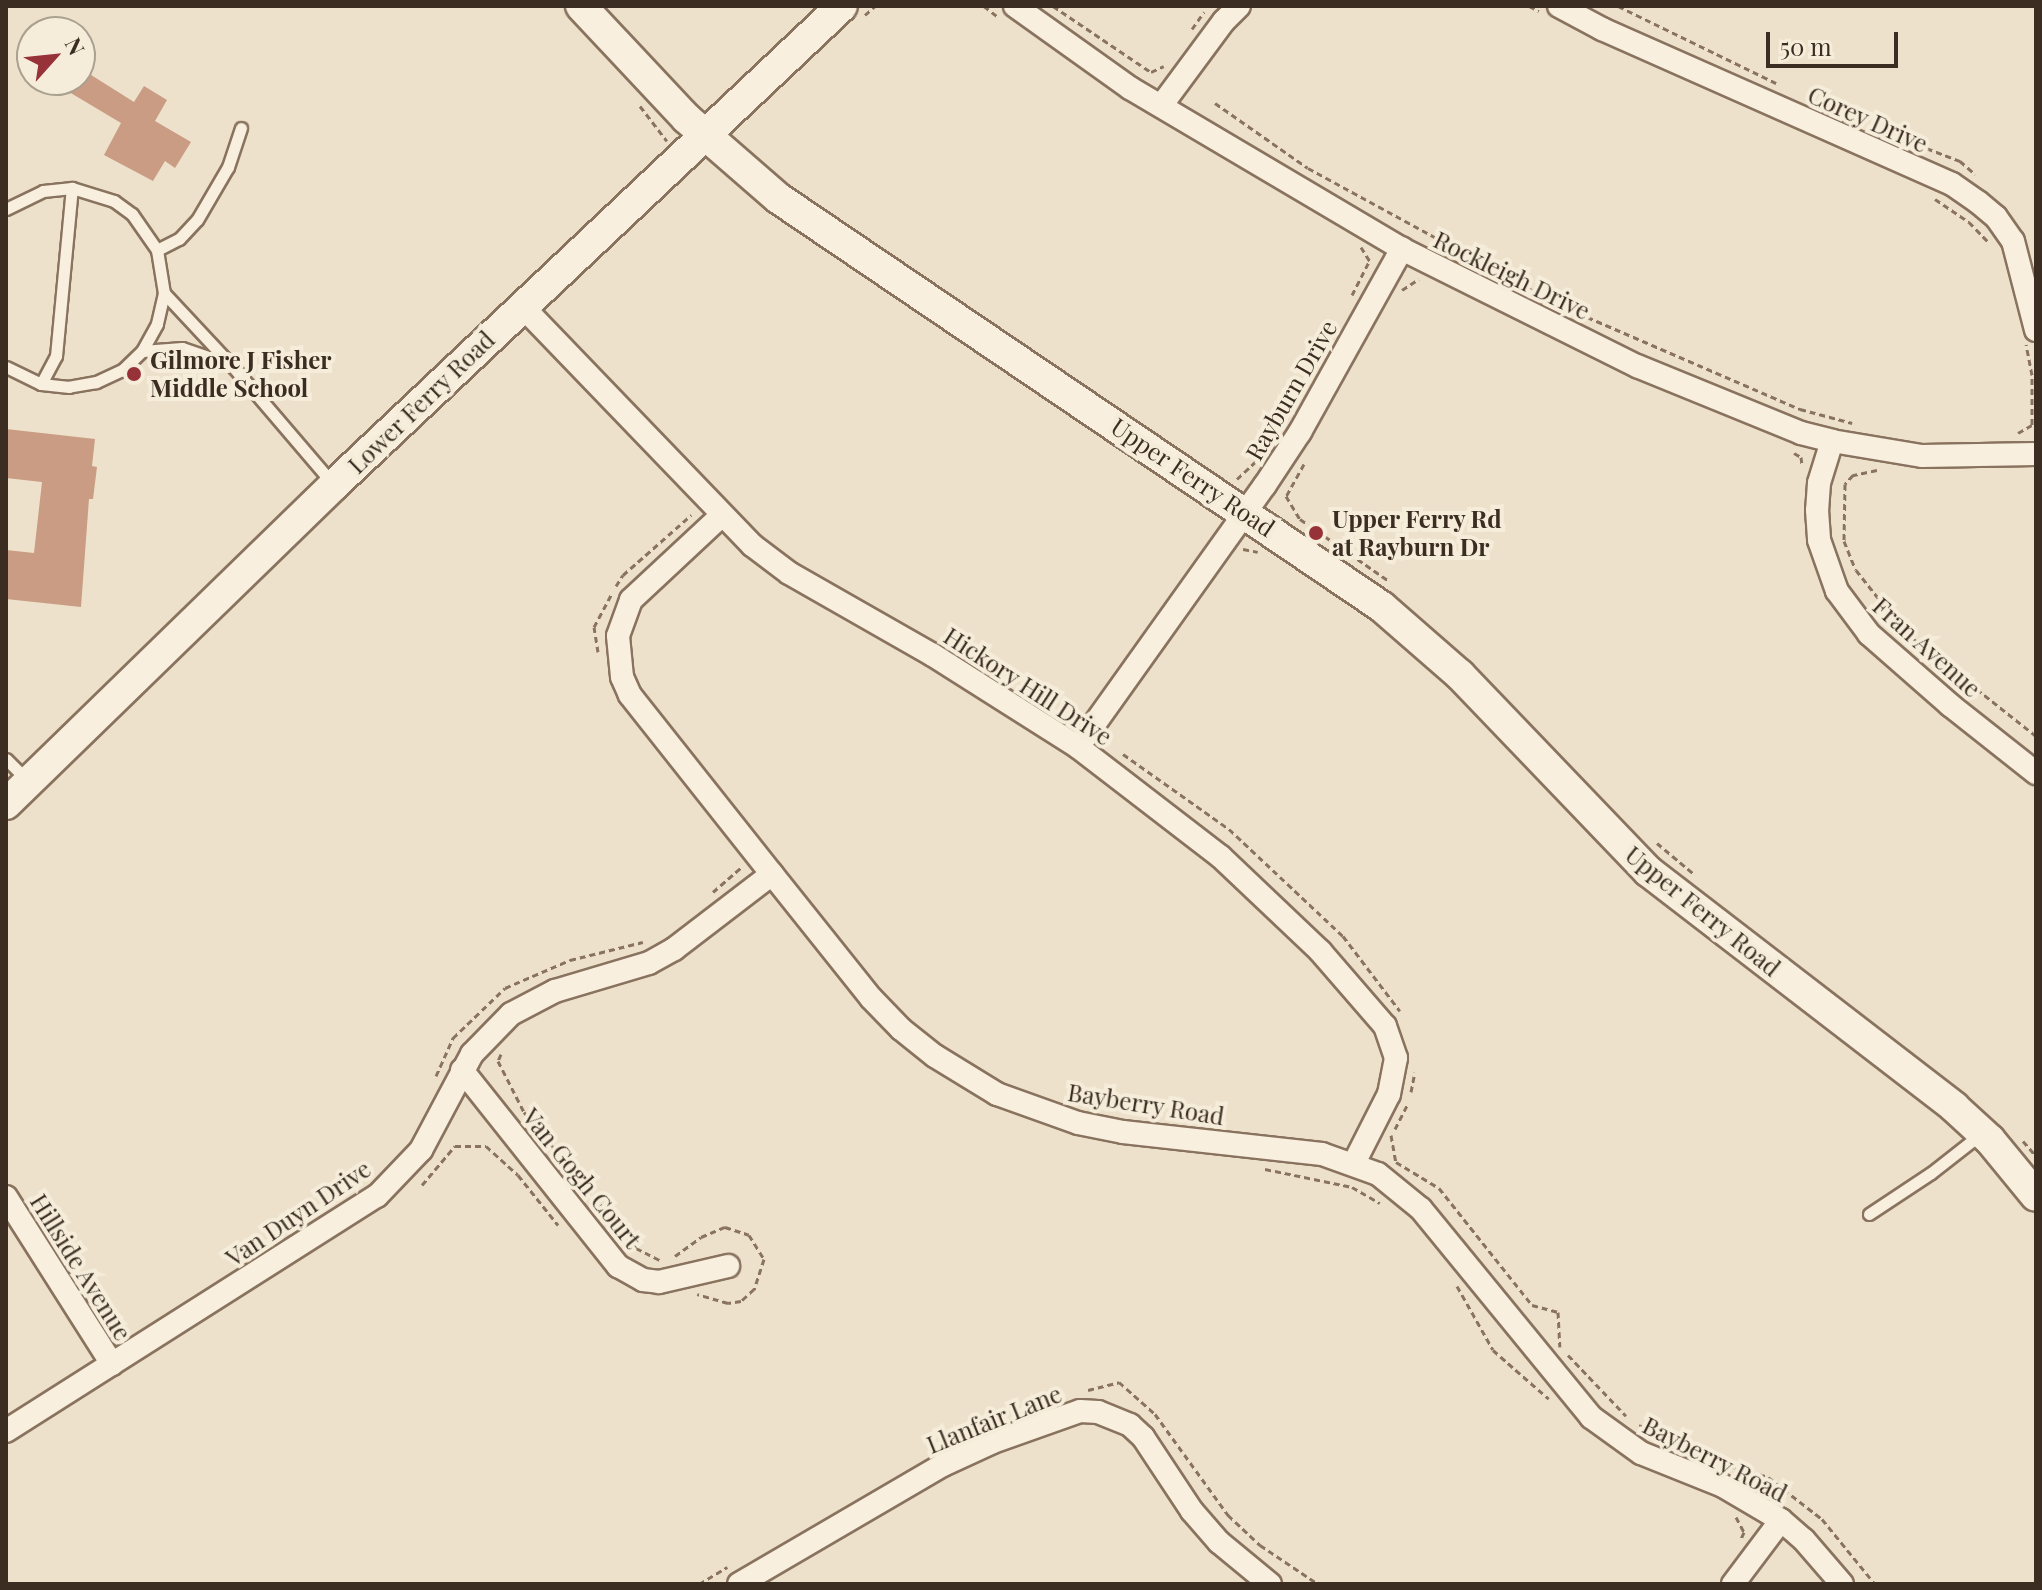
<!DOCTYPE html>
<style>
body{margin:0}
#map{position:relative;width:2042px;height:1590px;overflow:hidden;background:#ede1cb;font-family:"Playfair Display",serif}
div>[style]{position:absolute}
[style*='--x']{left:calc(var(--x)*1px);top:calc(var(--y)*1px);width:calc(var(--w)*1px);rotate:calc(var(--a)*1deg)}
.building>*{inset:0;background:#c99c83}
.path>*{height:3px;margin-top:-1.5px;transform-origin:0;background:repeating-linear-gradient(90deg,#89735f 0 6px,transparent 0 10px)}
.roads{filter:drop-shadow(2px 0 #89735f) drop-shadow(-2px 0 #89735f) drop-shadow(0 2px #89735f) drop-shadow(0 -2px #89735f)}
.lane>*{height:11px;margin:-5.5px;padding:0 5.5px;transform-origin:5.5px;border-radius:5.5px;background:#f8efde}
.street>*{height:22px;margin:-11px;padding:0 11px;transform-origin:11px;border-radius:11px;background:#f8efde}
.secondary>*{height:30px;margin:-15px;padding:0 15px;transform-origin:15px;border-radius:15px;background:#f8efde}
.dots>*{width:22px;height:22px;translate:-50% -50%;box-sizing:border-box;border:4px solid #f5ecda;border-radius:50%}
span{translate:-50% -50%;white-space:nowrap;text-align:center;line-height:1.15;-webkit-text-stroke:8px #f5ecda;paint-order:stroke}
.street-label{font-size:24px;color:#3b2d22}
.poi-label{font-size:24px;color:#3b2d22;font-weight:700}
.left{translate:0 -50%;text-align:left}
.frame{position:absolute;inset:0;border:8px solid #3b2d22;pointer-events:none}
.north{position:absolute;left:16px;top:16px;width:80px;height:80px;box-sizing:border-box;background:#f5ecda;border:2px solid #aba090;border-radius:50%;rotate:63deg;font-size:22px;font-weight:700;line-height:32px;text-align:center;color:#3b2d22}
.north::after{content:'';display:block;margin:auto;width:28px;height:36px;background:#963238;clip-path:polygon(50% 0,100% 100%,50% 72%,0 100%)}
.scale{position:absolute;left:1766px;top:32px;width:132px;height:36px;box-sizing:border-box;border:4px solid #3b2d22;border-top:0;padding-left:10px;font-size:24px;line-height:28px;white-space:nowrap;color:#3b2d22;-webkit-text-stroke:6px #f5ecda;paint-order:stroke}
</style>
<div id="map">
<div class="building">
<i style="clip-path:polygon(80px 68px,134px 102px,144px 86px,167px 100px,155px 121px,191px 142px,175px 168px,165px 161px,153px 181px,104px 155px,121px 123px,49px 80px,80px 80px)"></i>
<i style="clip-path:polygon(6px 429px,95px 439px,92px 466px,97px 467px,93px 499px,89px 499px,81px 607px,6px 599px,6px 550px,34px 553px,42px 482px,6px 478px)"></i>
</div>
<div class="path">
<i style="--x:984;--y:6;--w:16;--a:38"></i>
<i style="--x:1053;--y:6;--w:118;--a:34"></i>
<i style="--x:1151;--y:72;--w:14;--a:-25"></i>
<i style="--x:1529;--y:6;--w:11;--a:27"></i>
<i style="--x:1618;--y:6;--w:176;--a:26"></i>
<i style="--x:865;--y:15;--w:13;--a:-42"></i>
<i style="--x:1192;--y:29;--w:21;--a:-55"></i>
<i style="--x:1215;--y:103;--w:113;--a:35"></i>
<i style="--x:1308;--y:168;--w:255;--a:28.6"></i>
<i style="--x:640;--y:106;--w:44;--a:52.4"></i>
<i style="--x:1908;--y:141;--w:56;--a:21"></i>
<i style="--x:1960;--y:161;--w:20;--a:41"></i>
<i style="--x:1935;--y:199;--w:41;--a:34.1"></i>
<i style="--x:1969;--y:222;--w:28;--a:46"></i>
<i style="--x:1361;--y:247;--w:19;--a:58"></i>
<i style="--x:1402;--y:290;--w:20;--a:-33"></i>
<i style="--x:1352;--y:295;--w:36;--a:-63"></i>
<i style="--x:1578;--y:313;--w:242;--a:23.4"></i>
<i style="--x:1800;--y:409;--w:54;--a:15.1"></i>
<i style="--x:2018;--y:433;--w:16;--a:-30"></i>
<i style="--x:2032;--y:425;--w:50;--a:-90"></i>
<i style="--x:2032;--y:375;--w:31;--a:-101"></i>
<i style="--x:1794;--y:453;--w:8;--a:30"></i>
<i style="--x:1801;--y:457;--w:8;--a:83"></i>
<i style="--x:1304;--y:464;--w:37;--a:119"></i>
<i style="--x:1286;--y:496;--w:27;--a:59"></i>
<i style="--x:1300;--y:519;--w:108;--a:34.9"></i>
<i style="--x:1877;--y:470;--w:25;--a:168"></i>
<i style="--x:1853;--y:475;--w:12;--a:132"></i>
<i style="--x:1845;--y:484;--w:57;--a:91"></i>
<i style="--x:1844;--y:541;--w:31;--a:68"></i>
<i style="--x:1856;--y:570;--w:80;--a:51.6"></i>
<i style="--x:1906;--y:633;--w:166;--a:38.4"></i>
<i style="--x:1237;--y:479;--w:25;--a:-43"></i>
<i style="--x:1243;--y:549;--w:15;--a:11"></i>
<i style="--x:616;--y:586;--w:13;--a:-58"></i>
<i style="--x:623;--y:575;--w:91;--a:-41.4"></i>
<i style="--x:598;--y:652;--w:25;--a:-99"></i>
<i style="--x:594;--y:627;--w:38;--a:-62"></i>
<i style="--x:1123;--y:754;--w:130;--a:35.3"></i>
<i style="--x:1229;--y:829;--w:156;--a:43.2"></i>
<i style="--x:1343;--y:936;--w:94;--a:52.8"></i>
<i style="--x:1657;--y:843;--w:48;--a:40"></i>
<i style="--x:713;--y:892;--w:37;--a:-41"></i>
<i style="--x:501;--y:1054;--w:8;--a:113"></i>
<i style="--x:498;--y:1061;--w:57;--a:63"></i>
<i style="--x:524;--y:1112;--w:176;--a:50.5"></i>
<i style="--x:636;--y:1248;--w:27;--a:27"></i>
<i style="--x:436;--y:1076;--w:42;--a:-65.9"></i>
<i style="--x:453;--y:1038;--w:72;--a:-43.9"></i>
<i style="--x:505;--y:988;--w:71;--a:-23.3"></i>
<i style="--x:570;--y:960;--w:75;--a:-13.9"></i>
<i style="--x:1411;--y:1092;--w:20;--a:-79"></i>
<i style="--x:1395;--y:1129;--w:29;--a:-63"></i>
<i style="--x:1391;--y:1135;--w:27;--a:80"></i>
<i style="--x:1396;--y:1162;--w:50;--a:31.2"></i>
<i style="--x:1439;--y:1188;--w:149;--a:51.5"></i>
<i style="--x:1532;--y:1305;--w:27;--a:15"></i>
<i style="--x:1558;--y:1312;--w:35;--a:87"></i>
<i style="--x:2023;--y:1141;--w:20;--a:49"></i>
<i style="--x:1265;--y:1169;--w:89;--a:11.7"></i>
<i style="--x:1352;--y:1187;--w:32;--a:30"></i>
<i style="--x:422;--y:1185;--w:51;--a:-49.8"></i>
<i style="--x:455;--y:1146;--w:31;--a:0"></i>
<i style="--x:486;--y:1146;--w:43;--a:42.2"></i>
<i style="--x:518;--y:1175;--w:64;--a:51.3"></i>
<i style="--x:675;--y:1256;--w:32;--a:-36"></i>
<i style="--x:701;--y:1237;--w:26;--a:-23"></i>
<i style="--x:725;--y:1227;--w:25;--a:18"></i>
<i style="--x:749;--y:1235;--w:28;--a:58"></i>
<i style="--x:764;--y:1259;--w:32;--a:108"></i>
<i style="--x:754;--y:1289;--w:18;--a:137"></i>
<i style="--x:741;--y:1301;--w:13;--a:171"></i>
<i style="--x:728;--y:1303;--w:32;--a:-164"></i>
<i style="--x:1457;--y:1286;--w:73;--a:60.6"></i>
<i style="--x:1493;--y:1350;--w:74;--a:41.2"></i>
<i style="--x:1568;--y:1355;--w:84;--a:46.4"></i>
<i style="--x:1088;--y:1390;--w:32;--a:-14"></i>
<i style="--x:1119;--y:1382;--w:48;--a:41.6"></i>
<i style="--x:1155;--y:1414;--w:125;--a:54.1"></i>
<i style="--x:1228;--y:1515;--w:44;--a:43.2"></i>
<i style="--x:1260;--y:1545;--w:70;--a:33.9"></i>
<i style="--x:1639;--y:1425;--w:60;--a:25.7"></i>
<i style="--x:1730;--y:1466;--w:40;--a:16"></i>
<i style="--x:1768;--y:1477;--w:68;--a:37.9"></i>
<i style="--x:1822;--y:1519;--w:84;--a:50.8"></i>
<i style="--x:1736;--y:1517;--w:17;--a:62"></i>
<i style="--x:1744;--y:1532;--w:8;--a:113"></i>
<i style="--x:699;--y:1584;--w:33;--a:-31"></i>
</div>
<div class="roads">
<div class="lane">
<i style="--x:6;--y:209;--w:41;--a:-25.9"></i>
<i style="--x:43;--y:191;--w:29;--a:-6"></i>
<i style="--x:72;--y:188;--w:44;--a:17.2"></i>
<i style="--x:114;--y:201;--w:22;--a:36"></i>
<i style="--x:132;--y:214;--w:44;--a:55.2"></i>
<i style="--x:157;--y:250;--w:44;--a:80.8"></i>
<i style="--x:164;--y:293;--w:32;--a:103"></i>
<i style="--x:157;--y:324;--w:31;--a:119"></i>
<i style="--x:142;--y:351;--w:28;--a:136"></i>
<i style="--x:122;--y:370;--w:29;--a:155"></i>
<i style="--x:96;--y:382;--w:27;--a:170"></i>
<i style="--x:69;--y:387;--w:28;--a:-174"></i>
<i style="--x:41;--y:384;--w:39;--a:-154"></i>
<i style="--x:157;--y:250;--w:25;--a:-27"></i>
<i style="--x:179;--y:239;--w:26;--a:-47"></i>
<i style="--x:197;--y:220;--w:61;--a:-59.7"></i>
<i style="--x:228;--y:167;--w:41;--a:-71.6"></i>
<i style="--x:164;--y:293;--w:103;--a:47"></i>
<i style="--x:234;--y:368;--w:154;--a:49.5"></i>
<i style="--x:142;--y:351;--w:40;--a:-4.3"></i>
<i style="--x:182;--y:348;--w:43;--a:18.9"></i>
<i style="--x:41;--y:384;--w:32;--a:-62"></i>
<i style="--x:56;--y:356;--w:169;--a:-84.6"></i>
<i style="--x:6;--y:759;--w:31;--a:45"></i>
<i style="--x:1869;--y:1214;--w:74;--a:-33.5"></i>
<i style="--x:1931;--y:1173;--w:65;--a:-38.1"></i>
</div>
<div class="street">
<i style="--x:1015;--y:6;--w:141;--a:35.5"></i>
<i style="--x:1130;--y:88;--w:316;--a:30.6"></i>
<i style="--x:1402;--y:249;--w:263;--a:26.5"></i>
<i style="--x:1637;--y:366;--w:177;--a:22.2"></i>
<i style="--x:1801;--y:433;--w:32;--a:14"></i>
<i style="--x:1832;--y:441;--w:91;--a:9.5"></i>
<i style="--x:1922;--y:456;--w:114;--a:-1"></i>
<i style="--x:1559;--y:6;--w:49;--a:28.1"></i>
<i style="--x:1602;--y:29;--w:383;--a:23.9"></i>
<i style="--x:1952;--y:184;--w:32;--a:35"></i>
<i style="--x:1978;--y:202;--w:23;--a:40"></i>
<i style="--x:1996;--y:217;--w:29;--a:55"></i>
<i style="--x:2013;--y:241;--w:92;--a:75.5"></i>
<i style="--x:1161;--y:106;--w:106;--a:-53.5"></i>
<i style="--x:1224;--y:21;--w:21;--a:-45"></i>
<i style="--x:522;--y:306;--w:332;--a:46.1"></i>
<i style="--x:752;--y:545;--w:46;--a:37.1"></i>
<i style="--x:789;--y:573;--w:166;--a:29.7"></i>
<i style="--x:933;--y:655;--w:172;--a:32.4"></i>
<i style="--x:1078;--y:747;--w:180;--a:37.6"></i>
<i style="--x:1221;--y:857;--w:137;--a:43.5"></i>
<i style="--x:1320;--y:951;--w:99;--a:49.1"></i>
<i style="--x:1385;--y:1026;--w:34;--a:71"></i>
<i style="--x:1396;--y:1058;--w:37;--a:101"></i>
<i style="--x:1389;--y:1094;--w:77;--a:116.9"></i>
<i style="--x:1832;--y:441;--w:44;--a:107.2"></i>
<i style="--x:1819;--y:483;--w:27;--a:94"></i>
<i style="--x:1817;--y:510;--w:30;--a:86"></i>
<i style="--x:1819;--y:540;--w:54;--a:70.6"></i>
<i style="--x:1837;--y:591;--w:54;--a:53.3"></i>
<i style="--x:1869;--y:634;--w:108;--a:41.2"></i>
<i style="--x:1950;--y:705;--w:110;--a:38.3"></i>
<i style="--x:721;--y:516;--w:123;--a:137"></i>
<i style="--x:631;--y:600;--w:38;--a:110"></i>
<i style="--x:618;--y:636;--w:41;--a:84.4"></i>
<i style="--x:622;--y:677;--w:20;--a:66"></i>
<i style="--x:630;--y:695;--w:228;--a:51.6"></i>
<i style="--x:772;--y:874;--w:159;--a:51.4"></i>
<i style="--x:871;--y:998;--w:43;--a:45.9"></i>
<i style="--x:901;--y:1029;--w:43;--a:38.5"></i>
<i style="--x:935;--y:1056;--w:73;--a:31.5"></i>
<i style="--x:997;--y:1094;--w:86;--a:19.7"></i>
<i style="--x:1078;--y:1123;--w:46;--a:11.3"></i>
<i style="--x:1123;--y:1132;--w:200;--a:6.3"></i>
<i style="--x:1322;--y:1154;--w:59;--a:19.7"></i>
<i style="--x:1378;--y:1174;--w:55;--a:39.1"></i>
<i style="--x:1421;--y:1209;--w:269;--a:50.7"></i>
<i style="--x:1591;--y:1417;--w:62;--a:35.8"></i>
<i style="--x:1641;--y:1453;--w:88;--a:21.9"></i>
<i style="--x:1723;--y:1486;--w:67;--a:30.4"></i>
<i style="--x:1781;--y:1520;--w:30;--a:41"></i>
<i style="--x:1804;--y:1540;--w:58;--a:49.2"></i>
<i style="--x:1078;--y:747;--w:322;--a:-54.5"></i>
<i style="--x:1265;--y:485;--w:64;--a:-56.6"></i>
<i style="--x:1300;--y:432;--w:210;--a:-60.9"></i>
<i style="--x:462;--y:1070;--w:251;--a:51.5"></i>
<i style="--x:618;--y:1266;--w:29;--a:29"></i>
<i style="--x:643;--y:1280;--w:16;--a:7"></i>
<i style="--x:659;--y:1282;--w:71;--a:-13.1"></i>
<i style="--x:6;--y:1197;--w:198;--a:57.6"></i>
<i style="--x:6;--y:1431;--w:439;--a:-32.4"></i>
<i style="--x:377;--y:1196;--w:64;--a:-46.3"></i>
<i style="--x:421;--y:1150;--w:109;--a:-62"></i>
<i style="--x:472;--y:1054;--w:56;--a:-45.7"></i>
<i style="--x:511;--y:1014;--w:50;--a:-27.6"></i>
<i style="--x:555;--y:991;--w:98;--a:-16.6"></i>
<i style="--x:649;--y:963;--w:29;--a:-29"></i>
<i style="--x:674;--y:949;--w:123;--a:-37.4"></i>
<i style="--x:739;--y:1584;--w:236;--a:-30.3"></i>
<i style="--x:943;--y:1465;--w:55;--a:-24.7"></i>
<i style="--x:993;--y:1442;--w:92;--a:-19.6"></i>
<i style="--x:1080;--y:1411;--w:18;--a:3"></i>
<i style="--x:1098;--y:1412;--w:35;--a:22"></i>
<i style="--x:1130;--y:1425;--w:18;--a:43"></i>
<i style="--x:1143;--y:1437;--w:89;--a:56.5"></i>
<i style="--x:1192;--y:1511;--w:41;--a:48.9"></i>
<i style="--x:1219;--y:1542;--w:66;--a:39.5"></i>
<i style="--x:1733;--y:1584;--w:80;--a:-53.1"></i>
</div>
<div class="secondary">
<i style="--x:581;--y:6;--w:154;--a:46.8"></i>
<i style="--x:686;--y:118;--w:122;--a:41"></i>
<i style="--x:778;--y:198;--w:729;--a:34.1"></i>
<i style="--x:1382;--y:607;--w:103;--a:41.1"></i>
<i style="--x:1460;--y:675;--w:272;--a:46.2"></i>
<i style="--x:1648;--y:871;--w:386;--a:37.6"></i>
<i style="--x:1954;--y:1107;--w:49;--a:42.5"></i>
<i style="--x:1990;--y:1140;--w:72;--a:50.6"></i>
<i style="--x:6;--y:804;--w:458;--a:-44.2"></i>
<i style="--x:334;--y:485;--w:698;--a:-43.32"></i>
</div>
</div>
<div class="dots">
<i style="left:134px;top:374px;background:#963238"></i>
<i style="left:1316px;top:533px;background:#963238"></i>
</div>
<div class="street-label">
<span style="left:1868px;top:119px;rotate:24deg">Corey Drive</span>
<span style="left:1512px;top:275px;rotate:26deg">Rockleigh Drive</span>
<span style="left:1291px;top:390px;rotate:-60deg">Rayburn Drive</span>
<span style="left:421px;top:402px;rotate:-44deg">Lower Ferry Road</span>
<span style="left:1193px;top:477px;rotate:34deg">Upper Ferry Road</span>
<span style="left:1927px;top:647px;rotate:42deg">Fran Avenue</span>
<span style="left:1028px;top:686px;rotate:33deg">Hickory Hill Drive</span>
<span style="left:1703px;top:911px;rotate:39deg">Upper Ferry Road</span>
<span style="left:1146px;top:1104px;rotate:9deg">Bayberry Road</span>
<span style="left:582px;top:1178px;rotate:51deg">Van Gogh Court</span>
<span style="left:298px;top:1213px;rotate:-34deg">Van Duyn Drive</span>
<span style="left:81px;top:1267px;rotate:58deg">Hillside Avenue</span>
<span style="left:994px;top:1419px;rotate:-22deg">Llanfair Lane</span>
<span style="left:1715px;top:1459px;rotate:27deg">Bayberry Road</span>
</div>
<div class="poi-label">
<span class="left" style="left:150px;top:374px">Gilmore J Fisher<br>Middle School</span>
<span class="left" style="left:1332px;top:533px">Upper Ferry Rd<br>at Rayburn Dr</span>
</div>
<div class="frame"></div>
<div class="north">N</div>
<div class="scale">50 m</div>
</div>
